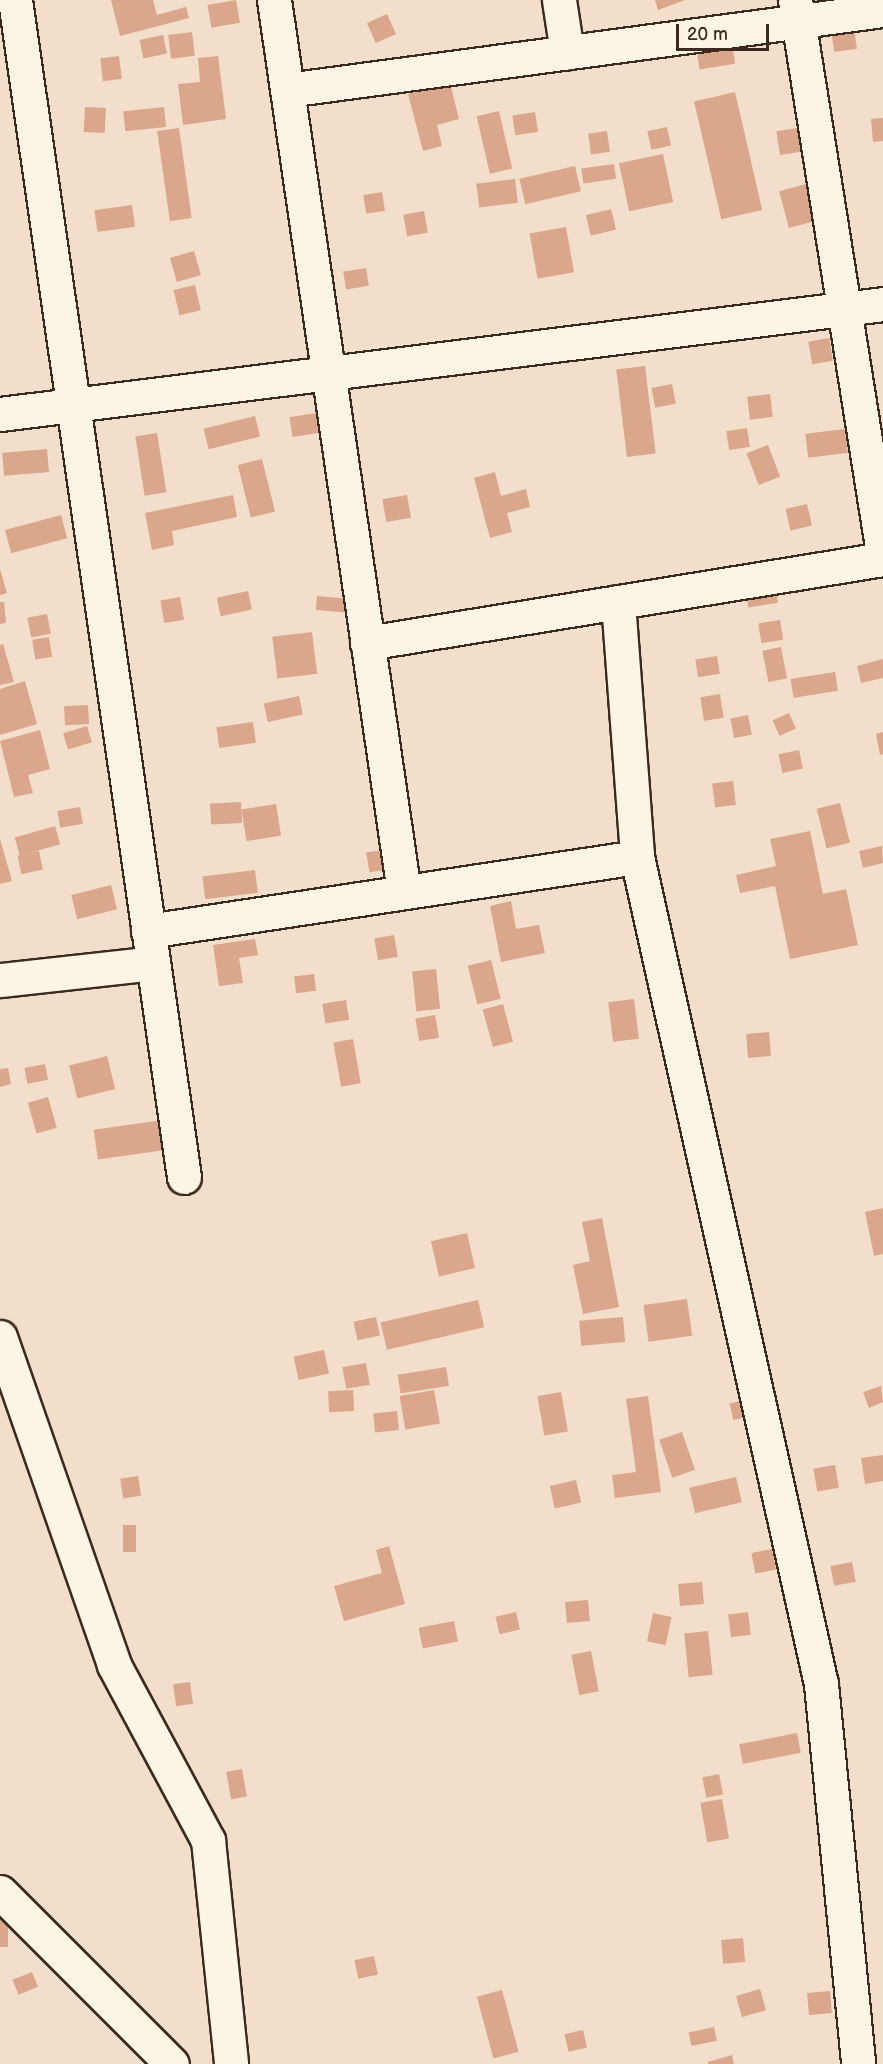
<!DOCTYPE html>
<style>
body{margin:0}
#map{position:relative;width:883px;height:2064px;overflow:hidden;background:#f2decb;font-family:"Balsamiq Sans",sans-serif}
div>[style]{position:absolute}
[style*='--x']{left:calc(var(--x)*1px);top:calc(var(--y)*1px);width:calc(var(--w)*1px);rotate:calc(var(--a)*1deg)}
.building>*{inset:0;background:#daa78d;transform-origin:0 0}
.roads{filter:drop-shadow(2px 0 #3b2a1e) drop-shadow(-2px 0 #3b2a1e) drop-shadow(0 2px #3b2a1e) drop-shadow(0 -2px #3b2a1e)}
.minor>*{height:33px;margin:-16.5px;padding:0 16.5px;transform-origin:16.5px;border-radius:16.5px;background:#fcf5e5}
span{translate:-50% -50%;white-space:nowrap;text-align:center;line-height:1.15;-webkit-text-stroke:4.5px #fcf5e5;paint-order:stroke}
.scale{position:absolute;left:676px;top:24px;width:93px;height:27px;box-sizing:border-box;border:3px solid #3b2a1e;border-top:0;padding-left:8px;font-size:18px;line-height:21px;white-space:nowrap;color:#3b2a1e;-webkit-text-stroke:4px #fcf5e5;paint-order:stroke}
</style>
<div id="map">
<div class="building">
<i style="clip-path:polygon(111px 0,153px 0,157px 15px,186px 7px,189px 18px,120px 36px)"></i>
<i style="left:236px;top:0;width:23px;height:29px;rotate:80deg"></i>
<i style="clip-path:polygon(655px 0,685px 0,658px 10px)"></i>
<i style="left:387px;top:14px;width:22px;height:22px;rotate:66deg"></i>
<i style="left:854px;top:28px;width:21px;height:23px;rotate:82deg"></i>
<i style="left:192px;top:32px;width:24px;height:24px;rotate:83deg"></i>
<i style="left:163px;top:35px;width:19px;height:24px;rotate:78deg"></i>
<i style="left:732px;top:44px;width:20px;height:36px;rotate:81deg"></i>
<i style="left:119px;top:56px;width:23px;height:19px;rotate:83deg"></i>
<i style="clip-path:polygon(218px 56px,226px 119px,183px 125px,178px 84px,200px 82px,198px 58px)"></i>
<i style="clip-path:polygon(450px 83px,459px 119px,437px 125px,442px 146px,423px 151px,408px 94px)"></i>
<i style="left:735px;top:92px;width:121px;height:42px;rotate:77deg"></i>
<i style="left:85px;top:107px;width:21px;height:25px;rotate:3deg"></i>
<i style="left:164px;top:107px;width:20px;height:41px;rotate:84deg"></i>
<i style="left:499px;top:111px;width:59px;height:23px;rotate:77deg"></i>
<i style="left:535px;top:112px;width:20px;height:23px;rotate:81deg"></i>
<i style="clip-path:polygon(883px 118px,883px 141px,873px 142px,871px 119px)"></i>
<i style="left:667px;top:127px;width:19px;height:20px;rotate:78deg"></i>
<i style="left:179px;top:128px;width:91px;height:22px;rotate:82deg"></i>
<i style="left:797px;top:128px;width:24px;height:21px;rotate:81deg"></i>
<i style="left:607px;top:131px;width:21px;height:19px;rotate:82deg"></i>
<i style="left:663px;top:154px;width:49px;height:45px;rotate:78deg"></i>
<i style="left:614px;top:164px;width:15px;height:33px;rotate:82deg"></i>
<i style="left:575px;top:166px;width:26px;height:57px;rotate:77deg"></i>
<i style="left:515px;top:179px;width:24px;height:39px;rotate:83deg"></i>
<i style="left:810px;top:183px;width:38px;height:32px;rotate:75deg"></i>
<i style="left:382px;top:192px;width:19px;height:19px;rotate:81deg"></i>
<i style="left:132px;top:205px;width:22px;height:38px;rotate:82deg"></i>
<i style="left:611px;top:209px;width:21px;height:26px;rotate:76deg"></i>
<i style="left:424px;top:211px;width:22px;height:21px;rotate:80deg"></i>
<i style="left:566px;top:227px;width:46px;height:37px;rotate:80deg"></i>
<i style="left:194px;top:251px;width:25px;height:25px;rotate:74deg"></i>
<i style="left:366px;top:268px;width:18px;height:23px;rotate:81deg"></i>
<i style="left:195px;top:285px;width:26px;height:22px;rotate:77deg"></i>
<i style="left:829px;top:338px;width:23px;height:21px;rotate:80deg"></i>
<i style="left:645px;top:366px;width:88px;height:29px;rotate:83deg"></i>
<i style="left:672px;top:384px;width:20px;height:21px;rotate:79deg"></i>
<i style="left:770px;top:394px;width:23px;height:23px;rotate:83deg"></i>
<i style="left:322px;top:412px;width:20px;height:33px;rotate:81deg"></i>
<i style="left:255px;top:416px;width:21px;height:53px;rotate:76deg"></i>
<i style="left:747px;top:428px;width:19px;height:21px;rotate:81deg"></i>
<i style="left:845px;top:429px;width:24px;height:40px;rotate:83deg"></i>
<i style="left:157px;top:433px;width:60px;height:22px;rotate:81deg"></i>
<i style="left:768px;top:445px;width:34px;height:23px;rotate:69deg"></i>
<i style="left:47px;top:449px;width:23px;height:45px;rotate:85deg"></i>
<i style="left:262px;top:459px;width:54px;height:25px;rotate:76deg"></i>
<i style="clip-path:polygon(495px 472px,501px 496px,526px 489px,530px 507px,507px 513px,512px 532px,490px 538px,474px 478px)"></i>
<i style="clip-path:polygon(233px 495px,237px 517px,172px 531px,174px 545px,152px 550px,145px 513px)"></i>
<i style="left:407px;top:495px;width:23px;height:25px;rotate:80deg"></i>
<i style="left:807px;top:504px;width:22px;height:22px;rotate:77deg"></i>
<i style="left:61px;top:515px;width:24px;height:58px;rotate:75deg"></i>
<i style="clip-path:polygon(0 569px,7px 593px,0 595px)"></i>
<i style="left:775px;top:584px;width:19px;height:30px;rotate:81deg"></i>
<i style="left:248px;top:591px;width:19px;height:32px;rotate:78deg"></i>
<i style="left:317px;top:596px;width:32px;height:14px;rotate:5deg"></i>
<i style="left:180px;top:597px;width:23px;height:20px;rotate:80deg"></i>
<i style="clip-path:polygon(0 602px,4px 602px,6px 623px,0 624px)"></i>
<i style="left:47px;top:614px;width:20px;height:20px;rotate:79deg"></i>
<i style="left:780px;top:620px;width:20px;height:22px;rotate:81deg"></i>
<i style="left:312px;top:632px;width:42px;height:40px;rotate:83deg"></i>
<i style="left:49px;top:637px;width:20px;height:17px;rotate:81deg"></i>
<i style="clip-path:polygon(3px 644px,14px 682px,0 685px,0 645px)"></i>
<i style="left:781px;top:647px;width:32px;height:19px;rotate:79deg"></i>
<i style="left:717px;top:656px;width:18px;height:22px;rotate:81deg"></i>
<i style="clip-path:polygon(883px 659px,883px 678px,861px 683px,857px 666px)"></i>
<i style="left:835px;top:672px;width:19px;height:45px;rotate:81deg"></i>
<i style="clip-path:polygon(25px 681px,37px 724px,0 735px,0 689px)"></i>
<i style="left:720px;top:694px;width:24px;height:20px;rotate:81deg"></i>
<i style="left:299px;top:696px;width:19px;height:36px;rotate:78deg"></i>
<i style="left:88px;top:705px;width:19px;height:24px;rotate:87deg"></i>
<i style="left:789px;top:713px;width:17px;height:18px;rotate:66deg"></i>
<i style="left:748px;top:715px;width:20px;height:18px;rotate:79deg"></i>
<i style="left:253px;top:722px;width:21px;height:37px;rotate:82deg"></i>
<i style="left:87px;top:726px;width:17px;height:25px;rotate:73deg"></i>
<i style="clip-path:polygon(40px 730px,50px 769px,28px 775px,33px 793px,14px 797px,0 741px)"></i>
<i style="clip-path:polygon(883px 732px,883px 754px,880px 755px,876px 734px)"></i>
<i style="left:799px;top:750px;width:19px;height:21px;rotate:78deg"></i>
<i style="left:733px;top:781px;width:24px;height:21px;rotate:83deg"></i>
<i style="left:241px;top:802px;width:21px;height:31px;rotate:87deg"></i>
<i style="left:840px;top:803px;width:41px;height:24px;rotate:76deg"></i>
<i style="left:276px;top:804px;width:32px;height:35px;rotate:81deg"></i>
<i style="left:80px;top:807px;width:17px;height:23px;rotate:80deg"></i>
<i style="left:55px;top:826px;width:19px;height:42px;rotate:74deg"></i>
<i style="clip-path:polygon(810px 831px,823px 894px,846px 889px,858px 945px,790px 959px,775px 886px,740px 893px,736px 875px,776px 866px,770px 839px)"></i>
<i style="clip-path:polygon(0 839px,12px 881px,0 884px)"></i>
<i style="clip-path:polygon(882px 846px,883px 863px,863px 868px,859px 851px)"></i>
<i style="left:389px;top:849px;width:20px;height:23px;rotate:81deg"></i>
<i style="left:39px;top:851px;width:19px;height:22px;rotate:78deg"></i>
<i style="left:255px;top:870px;width:23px;height:53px;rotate:83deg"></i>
<i style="left:111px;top:885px;width:25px;height:41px;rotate:76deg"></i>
<i style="clip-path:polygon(511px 901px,516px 929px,539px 925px,545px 953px,501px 962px,490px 906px)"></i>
<i style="left:394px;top:935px;width:22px;height:20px;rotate:80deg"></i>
<i style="clip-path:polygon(255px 939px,258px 955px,239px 958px,243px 983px,219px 986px,213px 945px)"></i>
<i style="left:491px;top:960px;width:40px;height:24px;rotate:76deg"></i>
<i style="left:436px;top:969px;width:40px;height:24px;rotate:84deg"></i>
<i style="left:314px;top:974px;width:17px;height:20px;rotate:83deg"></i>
<i style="left:634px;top:999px;width:40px;height:26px;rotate:83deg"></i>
<i style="left:346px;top:1000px;width:20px;height:24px;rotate:81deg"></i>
<i style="left:503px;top:1004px;width:39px;height:21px;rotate:75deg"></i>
<i style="left:435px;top:1015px;width:23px;height:20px;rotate:80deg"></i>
<i style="left:769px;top:1032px;width:24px;height:23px;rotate:85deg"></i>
<i style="left:353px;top:1039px;width:45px;height:20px;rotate:80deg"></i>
<i style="left:107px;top:1056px;width:34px;height:39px;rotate:76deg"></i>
<i style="left:45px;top:1064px;width:16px;height:21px;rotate:79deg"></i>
<i style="clip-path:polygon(8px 1068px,11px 1084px,0 1087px,0 1069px)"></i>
<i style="left:48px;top:1097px;width:32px;height:21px;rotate:74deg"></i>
<i style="left:163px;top:1120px;width:30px;height:70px;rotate:82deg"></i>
<i style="clip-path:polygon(883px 1208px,883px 1254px,874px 1256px,865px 1212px)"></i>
<i style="clip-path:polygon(602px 1218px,619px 1307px,583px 1314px,573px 1265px,590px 1261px,582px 1222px)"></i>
<i style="left:467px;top:1233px;width:36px;height:37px;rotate:77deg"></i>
<i style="left:687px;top:1299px;width:37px;height:44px;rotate:82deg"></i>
<i style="left:478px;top:1300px;width:28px;height:100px;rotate:77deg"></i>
<i style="left:376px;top:1317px;width:19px;height:23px;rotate:78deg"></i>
<i style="left:623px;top:1317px;width:25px;height:44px;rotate:85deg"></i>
<i style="left:324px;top:1350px;width:24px;height:31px;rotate:78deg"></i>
<i style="left:366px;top:1363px;width:22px;height:24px;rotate:80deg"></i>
<i style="left:446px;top:1367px;width:19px;height:49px;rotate:81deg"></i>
<i style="clip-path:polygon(881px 1386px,883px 1402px,869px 1408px,863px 1392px)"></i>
<i style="left:353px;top:1390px;width:21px;height:25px;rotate:87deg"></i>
<i style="left:434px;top:1390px;width:34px;height:35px;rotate:80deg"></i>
<i style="left:561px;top:1392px;width:40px;height:24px;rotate:80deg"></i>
<i style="clip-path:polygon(648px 1396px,661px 1492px,615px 1498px,612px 1475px,636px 1472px,626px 1399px)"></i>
<i style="left:749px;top:1399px;width:17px;height:20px;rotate:77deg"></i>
<i style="left:397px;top:1411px;width:19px;height:24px;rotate:84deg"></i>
<i style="left:682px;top:1432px;width:40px;height:24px;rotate:71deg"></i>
<i style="clip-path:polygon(883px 1455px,883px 1481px,865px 1484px,861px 1458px)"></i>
<i style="left:835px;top:1465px;width:23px;height:22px;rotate:80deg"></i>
<i style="left:138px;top:1476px;width:20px;height:18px;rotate:81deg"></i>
<i style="left:736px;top:1477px;width:26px;height:48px;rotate:77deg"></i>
<i style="left:576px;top:1480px;width:23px;height:27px;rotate:77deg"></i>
<i style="left:123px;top:1525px;width:13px;height:27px"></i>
<i style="clip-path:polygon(389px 1546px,405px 1604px,344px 1621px,334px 1586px,382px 1573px,376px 1550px)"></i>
<i style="left:772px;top:1549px;width:21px;height:21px;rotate:79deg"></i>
<i style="left:852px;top:1562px;width:20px;height:22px;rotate:79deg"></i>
<i style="left:702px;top:1582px;width:22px;height:24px;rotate:85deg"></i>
<i style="left:588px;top:1600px;width:21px;height:23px;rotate:85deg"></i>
<i style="left:516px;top:1612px;width:18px;height:21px;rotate:77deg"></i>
<i style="left:748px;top:1612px;width:23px;height:20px;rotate:83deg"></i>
<i style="left:653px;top:1613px;width:19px;height:29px;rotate:12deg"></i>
<i style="left:454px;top:1621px;width:21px;height:36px;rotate:79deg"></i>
<i style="left:708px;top:1631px;width:44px;height:24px;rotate:84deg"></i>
<i style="left:591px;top:1651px;width:41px;height:20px;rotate:79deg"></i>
<i style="left:190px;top:1682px;width:22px;height:17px;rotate:82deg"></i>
<i style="left:797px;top:1733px;width:20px;height:59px;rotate:79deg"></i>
<i style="left:242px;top:1769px;width:28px;height:16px;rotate:80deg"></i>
<i style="left:719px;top:1774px;width:21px;height:17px;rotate:79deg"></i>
<i style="left:722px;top:1799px;width:40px;height:22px;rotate:80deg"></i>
<i style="left:0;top:1916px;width:8px;height:31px"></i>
<i style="left:743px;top:1938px;width:24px;height:22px;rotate:85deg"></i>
<i style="left:374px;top:1956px;width:19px;height:20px;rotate:78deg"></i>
<i style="left:32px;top:1972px;width:16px;height:21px;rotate:68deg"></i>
<i style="left:760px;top:1989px;width:22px;height:25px;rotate:74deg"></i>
<i style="left:502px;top:1990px;width:64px;height:26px;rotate:75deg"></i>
<i style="left:830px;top:1991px;width:22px;height:23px;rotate:85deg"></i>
<i style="left:714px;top:2027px;width:14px;height:26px;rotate:78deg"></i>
<i style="left:583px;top:2030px;width:18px;height:19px;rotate:77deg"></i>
<i style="clip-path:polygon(732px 2055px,734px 2064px,708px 2064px,708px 2062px)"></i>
</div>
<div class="roads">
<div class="minor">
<i style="--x:15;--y:0;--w:1189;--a:81.83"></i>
<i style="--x:274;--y:0;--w:901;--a:81.71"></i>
<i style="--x:559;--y:0;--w:53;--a:81.3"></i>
<i style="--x:795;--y:0;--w:560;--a:80.96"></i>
<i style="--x:287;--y:90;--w:601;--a:-7.65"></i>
<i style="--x:0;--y:414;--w:890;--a:-7.1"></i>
<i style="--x:618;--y:602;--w:256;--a:85.7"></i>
<i style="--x:637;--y:857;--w:847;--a:77.46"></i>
<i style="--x:821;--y:1684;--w:382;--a:84.4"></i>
<i style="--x:367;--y:643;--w:523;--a:-9.25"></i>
<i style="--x:148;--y:931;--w:495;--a:-8.6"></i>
<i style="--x:0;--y:980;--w:154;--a:-6.3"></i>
<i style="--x:0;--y:1337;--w:347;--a:70.8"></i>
<i style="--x:114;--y:1665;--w:199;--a:61.8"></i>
<i style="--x:208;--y:1840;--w:225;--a:84.1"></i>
<i style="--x:0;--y:1892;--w:243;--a:45"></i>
</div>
</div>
<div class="scale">20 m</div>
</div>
